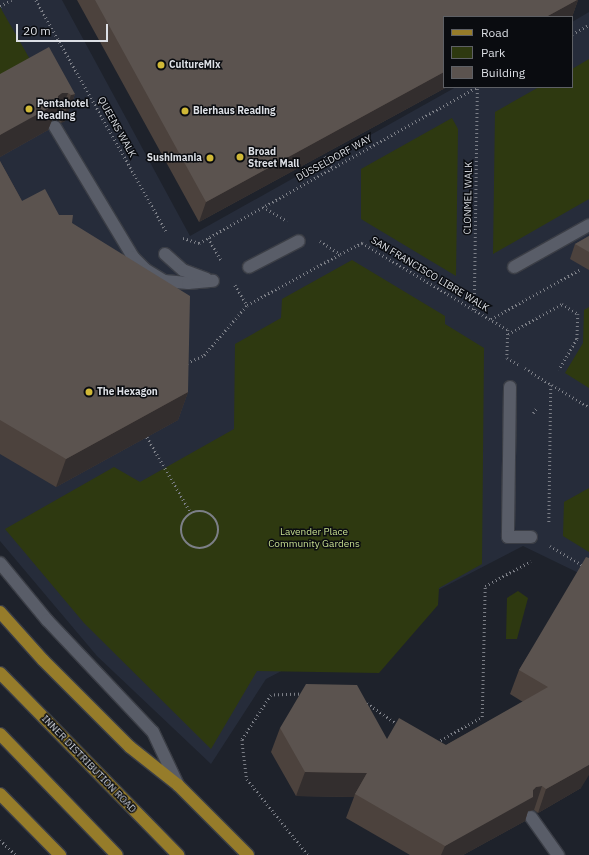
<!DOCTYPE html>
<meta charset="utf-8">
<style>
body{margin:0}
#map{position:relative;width:589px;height:855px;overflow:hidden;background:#1e222b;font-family:"IBM Plex Sans",sans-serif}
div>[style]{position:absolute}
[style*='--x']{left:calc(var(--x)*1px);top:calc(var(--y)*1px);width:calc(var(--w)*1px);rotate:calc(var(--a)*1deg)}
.built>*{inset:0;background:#262c3a}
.green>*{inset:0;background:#2e3910}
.path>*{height:2.5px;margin-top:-1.25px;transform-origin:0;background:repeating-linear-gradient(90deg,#7c7f87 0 1px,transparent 0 4px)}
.path>.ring{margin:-1.25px;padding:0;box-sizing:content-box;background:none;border:2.5px solid #7c7f87;border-radius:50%}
.roads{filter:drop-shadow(1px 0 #3b3e46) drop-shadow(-1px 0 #3b3e46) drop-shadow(0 1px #3b3e46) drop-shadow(0 -1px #3b3e46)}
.lane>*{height:12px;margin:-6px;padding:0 6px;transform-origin:6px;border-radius:6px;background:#595d68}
.primary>*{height:12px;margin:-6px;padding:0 6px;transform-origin:6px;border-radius:6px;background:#967c2a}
.wall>*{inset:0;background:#4c423d}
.shaded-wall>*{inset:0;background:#332e2e}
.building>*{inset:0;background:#5b534f}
.dots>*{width:11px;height:11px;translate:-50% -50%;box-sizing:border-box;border:2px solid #0a0c10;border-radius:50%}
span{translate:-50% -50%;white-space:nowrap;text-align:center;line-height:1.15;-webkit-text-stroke:3px #0a0c10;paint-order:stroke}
.poi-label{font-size:10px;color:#dcdfe5;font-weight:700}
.left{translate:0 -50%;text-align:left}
.right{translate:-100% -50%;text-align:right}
.street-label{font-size:10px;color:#dcdfe5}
.park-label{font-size:10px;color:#c7df90}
.legend{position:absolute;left:443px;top:16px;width:130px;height:72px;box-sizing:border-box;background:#0a0c10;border:1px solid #5e6065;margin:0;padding:5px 7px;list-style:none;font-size:12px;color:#dcdfe5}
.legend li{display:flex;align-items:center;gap:8px;height:20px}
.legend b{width:20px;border:1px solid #5e6065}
.scale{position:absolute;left:16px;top:24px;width:92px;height:18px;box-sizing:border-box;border:2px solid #dcdfe5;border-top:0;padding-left:5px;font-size:12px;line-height:14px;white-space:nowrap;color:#dcdfe5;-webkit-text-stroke:3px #0a0c10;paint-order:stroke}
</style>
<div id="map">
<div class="built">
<i style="clip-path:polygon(0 0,62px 0,190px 236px,456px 87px,572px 87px,572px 22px,589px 12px,589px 578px,523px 546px,266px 679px,211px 764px,97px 656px,0 541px)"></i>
</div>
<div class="green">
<i style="clip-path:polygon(0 7px,39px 75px,0 96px)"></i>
<i style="clip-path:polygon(589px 59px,589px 199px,493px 254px,495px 112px,539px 87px,572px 87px,572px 69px)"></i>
<i style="clip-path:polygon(452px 118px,458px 129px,456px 276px,361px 219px,361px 169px)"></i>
<i style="clip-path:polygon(352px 260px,445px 316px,445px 324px,484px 348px,482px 564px,439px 588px,438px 605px,379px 673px,257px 671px,211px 749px,84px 623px,5px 529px,114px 467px,140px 482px,234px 429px,235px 344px,281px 318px,282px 299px)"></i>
<i style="clip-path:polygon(589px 307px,589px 388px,565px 373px,583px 343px,584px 310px)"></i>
<i style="clip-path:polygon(589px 488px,589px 552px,563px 536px,564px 502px)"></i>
<i style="clip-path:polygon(518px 591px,528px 598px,517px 639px,506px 639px,507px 598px)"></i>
</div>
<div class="path">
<i style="--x:36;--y:0;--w:265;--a:60.6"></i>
<i style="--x:0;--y:6;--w:13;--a:-29"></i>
<i style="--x:572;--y:34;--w:19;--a:-28"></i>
<i style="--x:325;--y:156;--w:14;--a:60"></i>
<i style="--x:263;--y:207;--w:28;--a:30"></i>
<i style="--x:183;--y:238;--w:17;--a:17"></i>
<i style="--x:199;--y:243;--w:319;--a:-29.3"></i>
<i style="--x:208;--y:238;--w:26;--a:59"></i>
<i style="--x:320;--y:241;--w:24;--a:33"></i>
<i style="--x:340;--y:254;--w:25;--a:-27"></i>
<i style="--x:362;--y:243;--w:170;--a:30.8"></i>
<i style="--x:508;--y:330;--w:28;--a:92"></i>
<i style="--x:507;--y:358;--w:14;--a:30"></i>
<i style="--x:235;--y:285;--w:23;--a:59"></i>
<i style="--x:474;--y:310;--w:223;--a:-89.2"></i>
<i style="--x:491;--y:319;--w:101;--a:-29.1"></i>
<i style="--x:508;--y:334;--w:62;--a:-29.1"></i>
<i style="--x:562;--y:304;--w:19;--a:32"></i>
<i style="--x:578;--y:314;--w:25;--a:92"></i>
<i style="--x:577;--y:339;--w:36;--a:120"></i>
<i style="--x:187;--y:363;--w:19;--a:-25"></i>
<i style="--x:204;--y:355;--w:66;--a:-49.3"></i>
<i style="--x:247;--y:305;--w:106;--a:-28.7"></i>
<i style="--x:525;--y:368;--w:31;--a:33"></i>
<i style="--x:551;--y:385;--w:139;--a:90.8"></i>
<i style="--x:552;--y:385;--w:43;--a:30.7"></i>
<i style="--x:533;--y:413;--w:7;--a:-56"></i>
<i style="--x:147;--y:437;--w:88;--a:59.9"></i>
<i class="ring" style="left:181px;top:511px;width:35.5px;height:35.5px"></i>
<i style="--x:550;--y:546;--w:45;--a:30.5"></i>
<i style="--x:303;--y:694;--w:32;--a:178"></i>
<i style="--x:271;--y:695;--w:54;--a:122.8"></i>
<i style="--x:242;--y:740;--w:39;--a:83"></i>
<i style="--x:247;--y:779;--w:97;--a:51.2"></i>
<i style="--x:367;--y:703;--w:39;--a:35"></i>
<i style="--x:437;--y:742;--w:51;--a:-29.1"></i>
<i style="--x:482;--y:717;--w:131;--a:-88.7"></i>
<i style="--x:485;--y:586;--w:52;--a:-28.5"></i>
<i style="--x:0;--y:840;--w:22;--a:43"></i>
</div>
<div class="roads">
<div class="lane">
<i style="--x:55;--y:127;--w:152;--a:59"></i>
<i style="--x:133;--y:257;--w:18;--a:45"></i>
<i style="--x:146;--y:270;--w:21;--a:31"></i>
<i style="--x:164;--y:281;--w:24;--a:5"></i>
<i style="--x:188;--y:283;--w:25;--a:-5"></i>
<i style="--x:165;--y:254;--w:24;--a:42"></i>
<i style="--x:183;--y:270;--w:25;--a:21"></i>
<i style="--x:249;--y:267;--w:56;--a:-27.5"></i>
<i style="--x:514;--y:267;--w:86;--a:-29.2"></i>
<i style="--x:510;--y:387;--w:150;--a:90.8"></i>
<i style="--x:508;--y:537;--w:23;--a:0"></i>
<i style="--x:0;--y:563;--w:74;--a:50.5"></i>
<i style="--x:47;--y:620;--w:154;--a:46.6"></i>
<i style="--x:153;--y:732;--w:59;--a:64.7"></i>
<i style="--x:531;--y:817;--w:47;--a:54.6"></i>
</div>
<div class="primary">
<i style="--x:0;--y:612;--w:64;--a:48.1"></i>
<i style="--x:43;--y:660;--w:123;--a:45"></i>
<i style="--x:130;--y:747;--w:61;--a:38.4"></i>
<i style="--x:178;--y:785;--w:99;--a:45"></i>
<i style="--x:0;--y:673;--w:255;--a:45.6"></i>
<i style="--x:0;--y:734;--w:168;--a:46"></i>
<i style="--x:0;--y:794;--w:86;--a:45.5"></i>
</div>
</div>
<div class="wall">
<i style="clip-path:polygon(77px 0,578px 0,572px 17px,444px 17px,444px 87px,447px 87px,199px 222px)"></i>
<i style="clip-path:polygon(0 74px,75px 94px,65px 121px,61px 123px,58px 120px,52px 120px,48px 130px,0 157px)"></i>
<i style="clip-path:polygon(0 161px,22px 201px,59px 215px,72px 223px,188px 392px,178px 420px,56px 487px,0 454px)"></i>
<i style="clip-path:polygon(589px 236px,589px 270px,570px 259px,575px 244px)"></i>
<i style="clip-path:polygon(589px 558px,581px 788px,538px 813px,534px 810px,528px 811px,525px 821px,463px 855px,410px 855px,346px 818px,354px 797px,296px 796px,271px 752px,280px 728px,446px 745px,523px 702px,510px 694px,519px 670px)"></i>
</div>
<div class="shaded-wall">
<i style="clip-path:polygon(577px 0,578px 0,572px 17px,546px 17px)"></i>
<i style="clip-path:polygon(444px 72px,444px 87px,447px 87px,199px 222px,206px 202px)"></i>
<i style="clip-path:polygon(62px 93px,68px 93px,58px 120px,52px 120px,48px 130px,0 157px,0 135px,58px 96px)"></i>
<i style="clip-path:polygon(75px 94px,65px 121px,61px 123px,71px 95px)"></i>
<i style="clip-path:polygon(188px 392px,178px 420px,56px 487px,66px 459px)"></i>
<i style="clip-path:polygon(589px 765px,589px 775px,581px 788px,538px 813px,546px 789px)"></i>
<i style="clip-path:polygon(305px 772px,367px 773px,355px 794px,354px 797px,296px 796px)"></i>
<i style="clip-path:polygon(542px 786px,534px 810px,528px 811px,525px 821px,463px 855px,441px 855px,445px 846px,533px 790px,536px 787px)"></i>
</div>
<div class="building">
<i style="clip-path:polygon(95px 0,577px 0,546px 17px,444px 17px,444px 72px,206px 202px)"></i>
<i style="clip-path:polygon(49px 47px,75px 94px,71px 95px,68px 93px,62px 93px,58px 96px,58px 103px,0 135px,0 74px)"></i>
<i style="clip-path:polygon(0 161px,22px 201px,45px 189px,59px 215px,73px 215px,72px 223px,190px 296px,188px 392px,66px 459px,0 420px)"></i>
<i style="clip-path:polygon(589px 236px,589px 252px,575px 244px)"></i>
<i style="clip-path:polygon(586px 557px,589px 558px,589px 765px,546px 789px,542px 786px,536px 787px,533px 790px,533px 797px,445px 846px,355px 794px,367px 773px,305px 772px,280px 728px,306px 684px,357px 685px,387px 739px,399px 718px,446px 745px,548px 687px,519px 670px)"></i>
</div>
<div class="dots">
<i style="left:161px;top:65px;background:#d0b837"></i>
<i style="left:29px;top:109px;background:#d0b837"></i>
<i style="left:185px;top:111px;background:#d0b837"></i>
<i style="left:240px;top:157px;background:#d0b837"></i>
<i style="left:210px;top:158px;background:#d0b837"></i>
<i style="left:89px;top:392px;background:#d0b837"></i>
</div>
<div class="poi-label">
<span class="left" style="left:169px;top:65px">CultureMix</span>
<span class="left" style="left:37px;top:109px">Pentahotel<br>Reading</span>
<span class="left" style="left:193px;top:111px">Bierhaus Reading</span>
<span class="left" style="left:248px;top:157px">Broad<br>Street Mall</span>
<span class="right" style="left:202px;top:158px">Sushimania</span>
<span class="left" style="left:97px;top:392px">The Hexagon</span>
</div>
<div class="street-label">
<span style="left:117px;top:127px;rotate:61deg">QUEENS WALK</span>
<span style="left:334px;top:158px;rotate:-29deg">DÜSSELDORF WAY</span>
<span style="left:468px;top:198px;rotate:-89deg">CLONMEL WALK</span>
<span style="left:430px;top:274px;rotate:31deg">SAN FRANCISCO LIBRE WALK</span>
<span style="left:89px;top:764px;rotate:46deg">INNER DISTRIBUTION ROAD</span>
</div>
<div class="park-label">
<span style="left:314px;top:537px">Lavender Place<br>Community Gardens</span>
</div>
<ul class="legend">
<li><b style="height:5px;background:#967c2a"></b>Road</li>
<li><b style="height:11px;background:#2e3910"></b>Park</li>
<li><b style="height:11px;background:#5b534f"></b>Building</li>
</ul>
<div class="scale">20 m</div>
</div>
